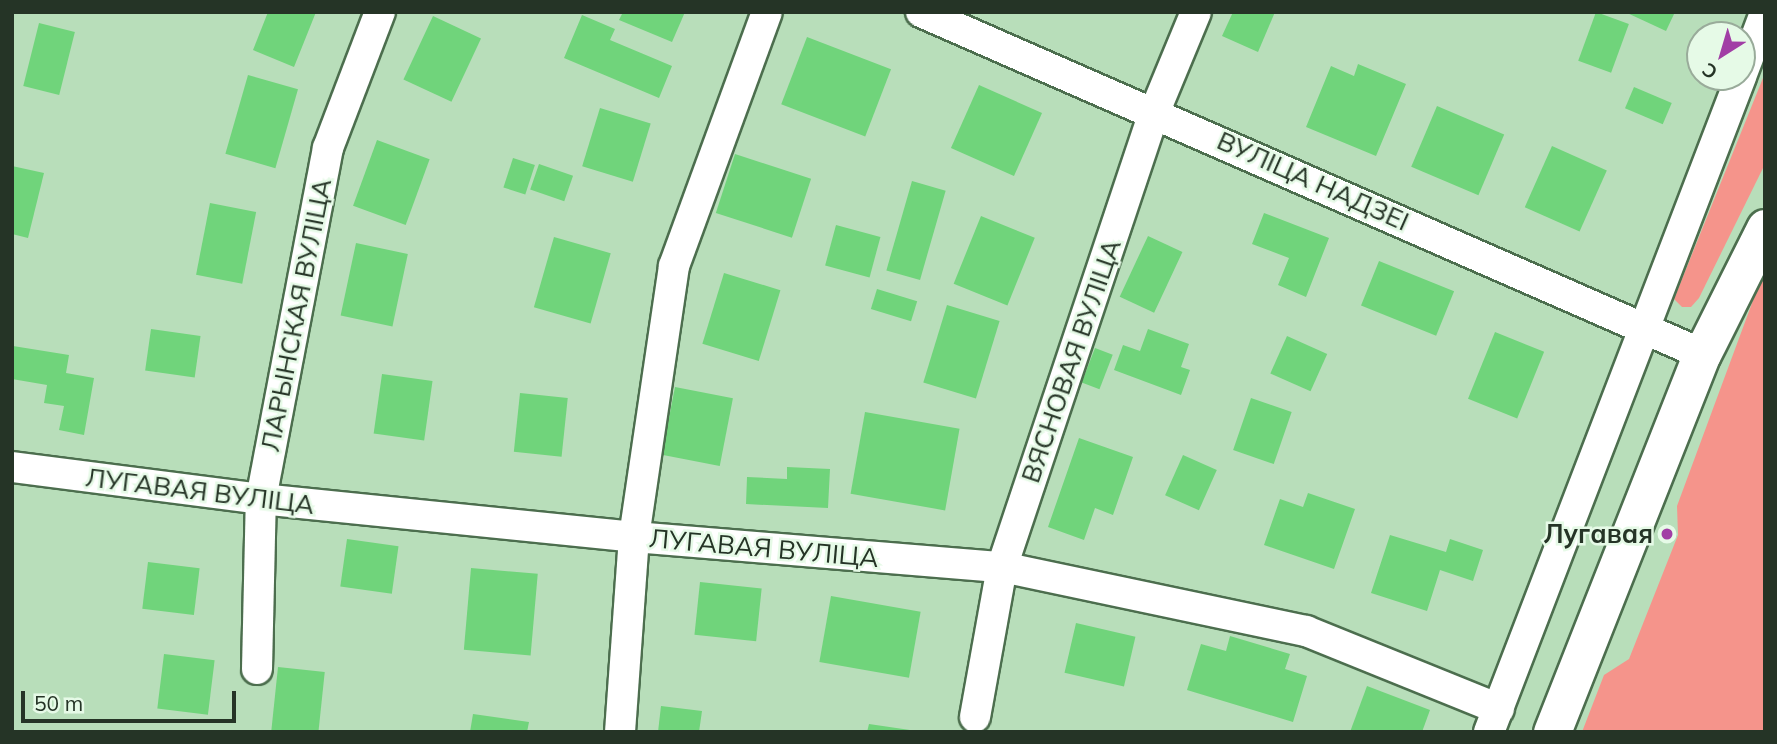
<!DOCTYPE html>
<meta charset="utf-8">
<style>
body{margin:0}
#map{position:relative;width:1777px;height:744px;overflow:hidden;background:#b8deba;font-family:Mulish,sans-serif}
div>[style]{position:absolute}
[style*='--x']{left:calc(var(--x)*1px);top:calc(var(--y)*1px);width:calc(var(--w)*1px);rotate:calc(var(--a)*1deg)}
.green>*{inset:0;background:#f5948b}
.building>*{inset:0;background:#70d47b;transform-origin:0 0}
.roads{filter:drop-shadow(2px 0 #4c6e4e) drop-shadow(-2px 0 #4c6e4e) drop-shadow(0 2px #4c6e4e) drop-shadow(0 -2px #4c6e4e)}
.minor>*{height:30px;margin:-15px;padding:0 15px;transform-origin:15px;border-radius:15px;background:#fff}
.major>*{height:37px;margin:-18.5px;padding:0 18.5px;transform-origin:18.5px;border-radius:18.5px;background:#fff}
.dots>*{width:19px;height:19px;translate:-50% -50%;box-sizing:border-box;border:4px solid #e6fae7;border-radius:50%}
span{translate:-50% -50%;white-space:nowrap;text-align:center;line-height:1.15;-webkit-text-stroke:5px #e6fae7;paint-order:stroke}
.street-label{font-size:26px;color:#253426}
.poi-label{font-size:26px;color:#253426;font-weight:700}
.right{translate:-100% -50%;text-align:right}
.frame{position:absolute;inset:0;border:14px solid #253426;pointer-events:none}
.north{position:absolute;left:1686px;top:21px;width:70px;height:70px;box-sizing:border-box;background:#e6fae7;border:2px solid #99ab9a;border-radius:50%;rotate:217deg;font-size:19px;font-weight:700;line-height:28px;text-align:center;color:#253426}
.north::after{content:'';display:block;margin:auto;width:24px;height:32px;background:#a13ea5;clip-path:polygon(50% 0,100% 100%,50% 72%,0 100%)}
.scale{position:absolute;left:21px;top:691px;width:215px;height:32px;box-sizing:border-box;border:4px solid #253426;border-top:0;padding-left:9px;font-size:21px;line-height:24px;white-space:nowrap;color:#253426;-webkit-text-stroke:5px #e6fae7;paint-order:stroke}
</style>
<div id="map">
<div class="green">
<i style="clip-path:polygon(1765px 73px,1765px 164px,1699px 298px,1691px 307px,1682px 307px,1674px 299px)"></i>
<i style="clip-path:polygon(1765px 268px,1765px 732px,1582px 732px,1604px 675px,1629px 659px,1678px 535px,1677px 506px)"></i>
</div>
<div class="building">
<i style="clip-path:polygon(268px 12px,316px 12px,294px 67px,253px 50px)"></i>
<i style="clip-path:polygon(623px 12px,685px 12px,672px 42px,619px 20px)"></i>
<i style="clip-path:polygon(1233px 12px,1275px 12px,1258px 52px,1222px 36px)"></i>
<i style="left:1596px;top:12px;width:35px;height:52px;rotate:20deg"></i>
<i style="clip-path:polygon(1625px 12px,1675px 12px,1666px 31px)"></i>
<i style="clip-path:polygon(582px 15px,615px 29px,610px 40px,672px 66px,659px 98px,564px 58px)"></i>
<i style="left:433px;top:16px;width:53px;height:70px;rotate:25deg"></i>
<i style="left:39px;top:23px;width:37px;height:65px;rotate:14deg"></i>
<i style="left:807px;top:37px;width:90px;height:72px;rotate:21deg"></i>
<i style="clip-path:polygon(1358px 64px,1406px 84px,1376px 156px,1306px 127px,1331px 66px,1354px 76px)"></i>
<i style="left:248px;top:75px;width:52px;height:82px;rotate:16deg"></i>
<i style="left:979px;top:85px;width:69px;height:69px;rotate:24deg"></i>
<i style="left:1634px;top:87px;width:41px;height:23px;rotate:23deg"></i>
<i style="left:1437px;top:106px;width:73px;height:66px;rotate:23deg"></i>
<i style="left:600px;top:108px;width:53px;height:61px;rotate:17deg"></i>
<i style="left:377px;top:140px;width:56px;height:70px;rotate:20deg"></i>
<i style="left:1552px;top:146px;width:60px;height:67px;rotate:24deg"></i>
<i style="left:735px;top:154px;width:80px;height:62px;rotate:18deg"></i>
<i style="left:513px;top:158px;width:23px;height:31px;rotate:18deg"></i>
<i style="left:539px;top:164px;width:36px;height:27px;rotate:19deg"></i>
<i style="clip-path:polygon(12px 166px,44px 173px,28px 238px,12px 234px)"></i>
<i style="left:912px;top:181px;width:35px;height:93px;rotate:16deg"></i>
<i style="left:210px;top:203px;width:47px;height:73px;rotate:11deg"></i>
<i style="clip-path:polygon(1264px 213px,1329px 238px,1306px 297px,1278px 285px,1289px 258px,1252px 244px)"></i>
<i style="left:981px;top:216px;width:58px;height:73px;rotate:22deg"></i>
<i style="left:836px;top:225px;width:46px;height:42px;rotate:15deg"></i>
<i style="left:1148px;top:236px;width:38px;height:67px;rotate:25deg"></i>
<i style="left:554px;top:237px;width:59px;height:73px;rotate:16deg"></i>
<i style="left:356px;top:243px;width:53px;height:74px;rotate:12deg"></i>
<i style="left:1379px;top:261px;width:81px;height:48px;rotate:22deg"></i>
<i style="left:724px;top:273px;width:59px;height:74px;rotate:17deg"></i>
<i style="left:877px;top:289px;width:42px;height:21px;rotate:17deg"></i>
<i style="left:947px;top:305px;width:55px;height:81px;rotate:17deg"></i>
<i style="left:151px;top:329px;width:50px;height:42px;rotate:8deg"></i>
<i style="clip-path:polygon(1148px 329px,1189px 344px,1181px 367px,1190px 370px,1181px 395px,1114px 370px,1123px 345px,1140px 351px)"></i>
<i style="left:1495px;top:332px;width:53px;height:72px;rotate:22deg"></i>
<i style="left:1287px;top:336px;width:44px;height:41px;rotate:24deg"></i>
<i style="clip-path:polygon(13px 346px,69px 355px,66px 373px,94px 378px,84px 435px,59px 430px,64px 406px,44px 403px,47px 385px,12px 379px)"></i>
<i style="left:1095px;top:348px;width:19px;height:37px;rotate:21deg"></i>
<i style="left:382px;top:374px;width:51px;height:60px;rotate:8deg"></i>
<i style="left:675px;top:387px;width:59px;height:69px;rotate:11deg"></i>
<i style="left:520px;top:393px;width:48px;height:59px;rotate:6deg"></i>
<i style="left:1251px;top:398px;width:43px;height:55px;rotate:19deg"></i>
<i style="left:865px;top:412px;width:96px;height:83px;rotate:10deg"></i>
<i style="clip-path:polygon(1079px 438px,1133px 457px,1113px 515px,1095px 508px,1084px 540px,1048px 527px)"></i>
<i style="left:1183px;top:455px;width:37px;height:44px;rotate:24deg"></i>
<i style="clip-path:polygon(787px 467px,830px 469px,828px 508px,746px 504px,747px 477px,787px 479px)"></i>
<i style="clip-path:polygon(1308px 493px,1355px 509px,1334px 569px,1264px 545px,1280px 499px,1303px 507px)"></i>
<i style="clip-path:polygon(1390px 535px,1446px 552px,1450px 539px,1483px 550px,1473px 581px,1440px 570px,1427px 611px,1371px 593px)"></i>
<i style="left:347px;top:539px;width:52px;height:48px;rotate:8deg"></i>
<i style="left:148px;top:562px;width:52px;height:47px;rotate:7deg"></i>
<i style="left:471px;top:568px;width:67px;height:82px;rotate:5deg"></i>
<i style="left:700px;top:582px;width:62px;height:53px;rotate:6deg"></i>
<i style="left:831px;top:596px;width:91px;height:67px;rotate:10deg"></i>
<i style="left:1076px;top:623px;width:61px;height:51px;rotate:13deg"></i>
<i style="clip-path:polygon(1230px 636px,1290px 654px,1285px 669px,1307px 676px,1293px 722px,1187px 690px,1201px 644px,1226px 651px)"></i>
<i style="left:164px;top:654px;width:51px;height:55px;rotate:7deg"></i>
<i style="left:278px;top:667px;width:47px;height:65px;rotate:6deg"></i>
<i style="clip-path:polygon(1367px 686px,1430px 710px,1422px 732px,1350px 732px)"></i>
<i style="clip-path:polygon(661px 706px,702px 711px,699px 732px,658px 732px)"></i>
<i style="clip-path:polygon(473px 714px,529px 722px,527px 732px,470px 732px)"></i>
<i style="clip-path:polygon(869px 724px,910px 730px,910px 732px,867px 732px)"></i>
</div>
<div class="roads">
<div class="minor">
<i style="--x:921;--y:12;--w:853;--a:23.65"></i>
<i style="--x:1742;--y:74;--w:65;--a:-69.3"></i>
<i style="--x:12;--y:467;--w:251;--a:7.3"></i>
<i style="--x:261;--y:499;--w:375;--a:5.8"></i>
<i style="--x:634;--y:537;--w:369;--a:4.7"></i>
<i style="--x:1002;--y:567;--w:311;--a:11.9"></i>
<i style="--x:1306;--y:631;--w:208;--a:22"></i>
<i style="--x:257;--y:669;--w:170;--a:-88.7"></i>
<i style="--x:261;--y:499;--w:357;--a:-79.2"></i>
<i style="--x:328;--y:148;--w:146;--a:-69.1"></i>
<i style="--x:975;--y:717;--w:152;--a:-79.8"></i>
<i style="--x:1002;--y:567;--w:481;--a:-71.5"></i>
<i style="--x:1155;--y:111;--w:107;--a:-67.5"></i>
<i style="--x:620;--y:732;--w:196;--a:-85.9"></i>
<i style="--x:634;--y:537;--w:274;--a:-81.6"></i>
<i style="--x:674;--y:266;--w:270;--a:-69.9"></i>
<i style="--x:1489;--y:732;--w:702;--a:-68.96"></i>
</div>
<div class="major">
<i style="--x:1552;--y:732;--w:407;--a:-68.4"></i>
<i style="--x:1702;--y:354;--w:141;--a:-63.4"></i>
</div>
</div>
<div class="dots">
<i style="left:1667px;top:534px;background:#a13ea5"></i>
</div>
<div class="street-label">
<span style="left:1313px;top:181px;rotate:24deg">ВУЛІЦА НАДЗЕІ</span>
<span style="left:296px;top:315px;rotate:-79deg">ЛАРЫНСКАЯ ВУЛІЦА</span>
<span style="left:1071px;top:361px;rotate:-71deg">ВЯСНОВАЯ ВУЛІЦА</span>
<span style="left:200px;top:491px;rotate:7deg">ЛУГАВАЯ ВУЛІЦА</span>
<span style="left:764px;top:548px;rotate:5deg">ЛУГАВАЯ ВУЛІЦА</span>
</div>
<div class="poi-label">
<span class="right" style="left:1653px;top:534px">Лугавая</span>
</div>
<div class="frame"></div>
<div class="north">С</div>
<div class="scale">50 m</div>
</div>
